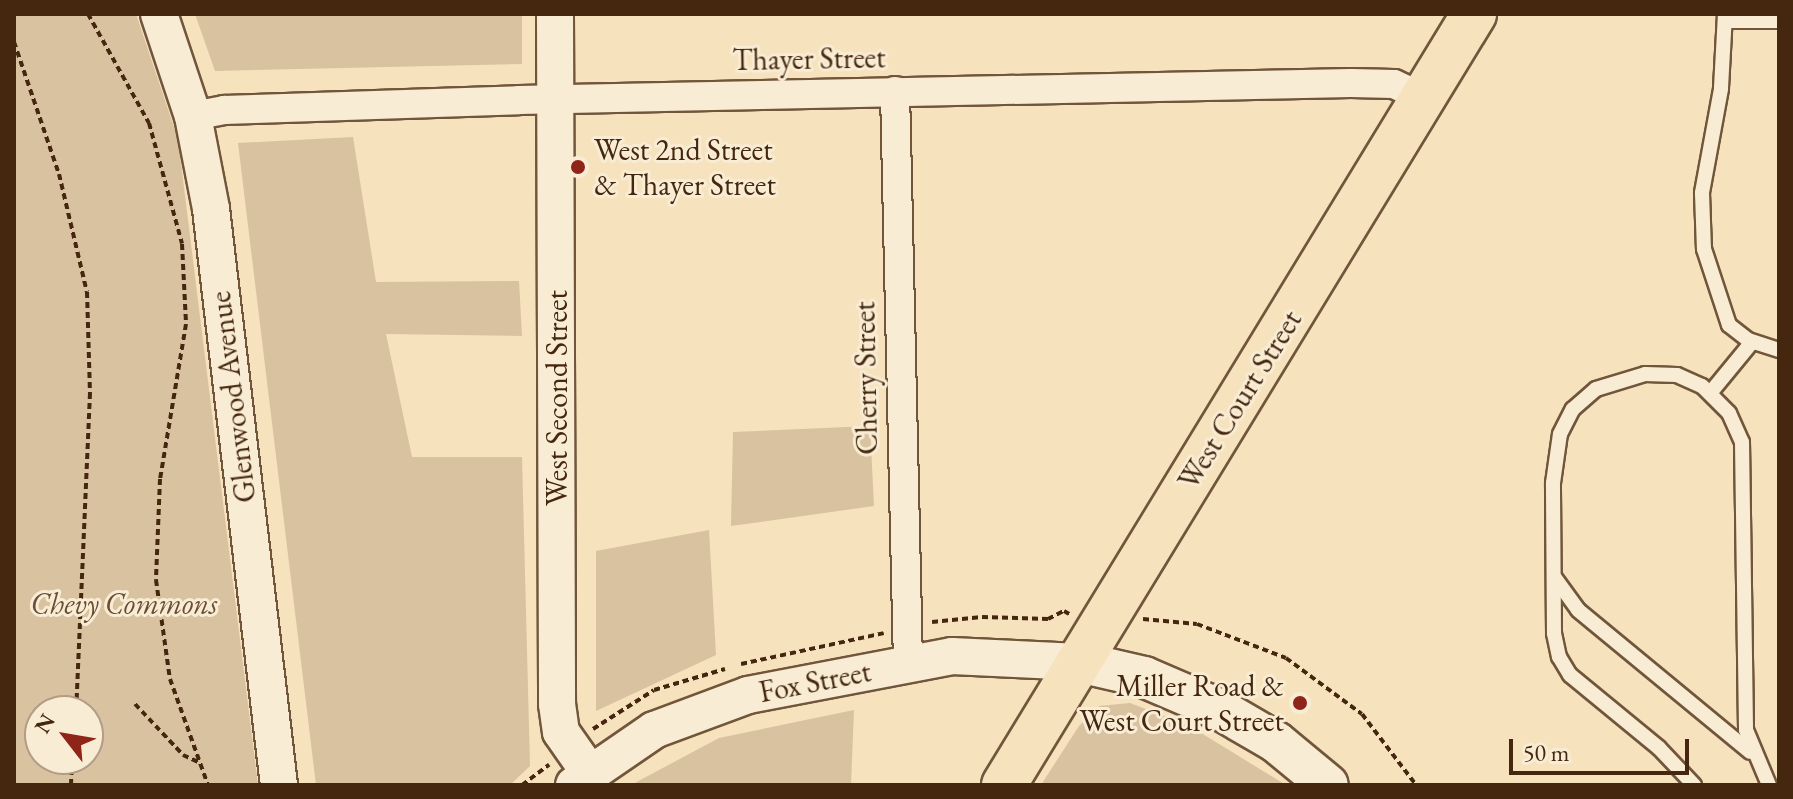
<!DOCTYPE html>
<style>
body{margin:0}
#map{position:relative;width:1793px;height:799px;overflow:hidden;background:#f6e2bd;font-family:"EB Garamond",serif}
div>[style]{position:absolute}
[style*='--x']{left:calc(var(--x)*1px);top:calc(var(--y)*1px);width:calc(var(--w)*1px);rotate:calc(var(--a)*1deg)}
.green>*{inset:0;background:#d8c2a0}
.path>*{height:4px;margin-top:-2px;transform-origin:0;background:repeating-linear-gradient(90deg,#452710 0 6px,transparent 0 10px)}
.roads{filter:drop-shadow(2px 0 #71563b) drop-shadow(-2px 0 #71563b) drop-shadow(0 2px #71563b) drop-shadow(0 -2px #71563b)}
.service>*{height:14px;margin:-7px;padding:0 7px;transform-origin:7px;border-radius:7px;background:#f9ecd4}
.minor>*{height:28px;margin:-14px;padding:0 14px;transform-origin:14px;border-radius:14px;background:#f9ecd4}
.tertiary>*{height:36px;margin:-18px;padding:0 18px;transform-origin:18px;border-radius:18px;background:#f9ecd4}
.secondary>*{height:40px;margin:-20px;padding:0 20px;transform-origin:20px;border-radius:20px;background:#f9ecd4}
.primary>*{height:44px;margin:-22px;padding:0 22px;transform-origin:22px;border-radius:22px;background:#f6e2bd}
.dots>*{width:22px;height:22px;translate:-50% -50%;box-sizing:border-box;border:4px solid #f9ecd4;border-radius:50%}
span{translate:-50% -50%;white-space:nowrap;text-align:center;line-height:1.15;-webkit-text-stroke:6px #f9ecd4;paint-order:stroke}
.street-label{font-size:30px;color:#452710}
.poi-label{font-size:30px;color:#452710}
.left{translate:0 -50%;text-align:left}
.right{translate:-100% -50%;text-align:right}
.park-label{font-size:30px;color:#6a4e34;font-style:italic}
.frame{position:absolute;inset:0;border:16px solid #452710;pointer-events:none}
.north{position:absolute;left:24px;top:695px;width:80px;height:80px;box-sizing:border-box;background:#f9ecd4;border:2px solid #b19d86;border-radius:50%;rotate:301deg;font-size:22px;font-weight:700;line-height:32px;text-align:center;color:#452710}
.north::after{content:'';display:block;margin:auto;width:28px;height:36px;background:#8f2418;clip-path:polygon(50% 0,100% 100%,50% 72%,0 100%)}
.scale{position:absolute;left:1509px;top:739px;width:180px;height:36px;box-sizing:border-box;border:4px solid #452710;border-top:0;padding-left:10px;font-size:24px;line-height:28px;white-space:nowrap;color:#452710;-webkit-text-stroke:6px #f9ecd4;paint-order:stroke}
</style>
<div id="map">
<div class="green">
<i style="clip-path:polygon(evenodd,14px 14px,136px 14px,178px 139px,258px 785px,14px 785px,14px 14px,88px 711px,88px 759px,40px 759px,40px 711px,88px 711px)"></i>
<i style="clip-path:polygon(195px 14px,522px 14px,522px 64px,215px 71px)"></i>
<i style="clip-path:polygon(353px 137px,376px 282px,519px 281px,522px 336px,386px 334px,412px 457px,522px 457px,530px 766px,510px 785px,316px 785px,238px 143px)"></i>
<i style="clip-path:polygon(870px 426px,874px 506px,731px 526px,733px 432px)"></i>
<i style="clip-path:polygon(709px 530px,716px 655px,596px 711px,596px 551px)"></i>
<i style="clip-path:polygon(1130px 703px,1188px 725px,1286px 785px,1041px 785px,1079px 726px,1099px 706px)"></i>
<i style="clip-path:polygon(854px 710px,851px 785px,631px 785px,719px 738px)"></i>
</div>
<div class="path">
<i style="--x:88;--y:14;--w:125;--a:60.8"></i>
<i style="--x:149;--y:123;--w:125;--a:74.7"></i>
<i style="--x:182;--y:244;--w:80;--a:87.1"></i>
<i style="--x:186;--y:324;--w:157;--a:99.5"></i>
<i style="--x:160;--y:479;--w:101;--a:92.3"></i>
<i style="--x:156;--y:580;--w:100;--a:82"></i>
<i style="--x:170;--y:679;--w:113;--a:70.3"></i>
<i style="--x:14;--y:42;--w:139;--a:71.2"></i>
<i style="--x:59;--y:174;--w:121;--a:76.7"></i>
<i style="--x:87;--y:292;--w:101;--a:88.3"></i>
<i style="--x:90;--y:393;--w:318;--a:92.5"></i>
<i style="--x:1143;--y:619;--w:54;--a:5.3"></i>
<i style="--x:1197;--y:624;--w:95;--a:20.9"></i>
<i style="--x:1286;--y:658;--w:94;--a:36.4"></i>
<i style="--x:1362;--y:714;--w:89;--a:52.7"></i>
<i style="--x:932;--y:622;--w:50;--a:-5.7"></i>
<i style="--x:982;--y:617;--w:66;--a:1.7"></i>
<i style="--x:1048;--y:619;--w:18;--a:-27"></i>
<i style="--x:1064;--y:611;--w:8;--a:30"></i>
<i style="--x:741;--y:664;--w:146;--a:-12.2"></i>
<i style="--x:135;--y:704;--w:70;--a:46.7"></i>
<i style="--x:183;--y:755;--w:17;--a:25"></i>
<i style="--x:593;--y:729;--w:72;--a:-32.6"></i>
<i style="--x:654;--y:690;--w:74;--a:-16.5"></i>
<i style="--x:71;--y:785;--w:26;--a:-88"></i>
<i style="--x:522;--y:785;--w:34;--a:-37"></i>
</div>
<div class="roads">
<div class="service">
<i style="--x:1725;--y:14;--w:75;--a:93.1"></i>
<i style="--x:1721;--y:89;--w:106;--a:100.4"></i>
<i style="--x:1702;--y:193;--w:56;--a:88"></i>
<i style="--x:1704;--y:249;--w:80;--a:71.8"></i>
<i style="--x:1729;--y:325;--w:24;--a:38"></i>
<i style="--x:1748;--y:340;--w:33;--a:18"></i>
<i style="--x:1725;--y:21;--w:54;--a:0"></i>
<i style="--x:1711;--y:392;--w:65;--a:-50.6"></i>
<i style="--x:1555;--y:578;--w:39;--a:54"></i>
<i style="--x:1578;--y:610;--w:223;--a:39.5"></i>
<i style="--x:1694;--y:785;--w:51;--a:-133.4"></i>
<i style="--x:1659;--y:748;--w:115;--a:-140.6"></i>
<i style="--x:1570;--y:675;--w:21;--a:-121"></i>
<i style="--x:1559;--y:657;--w:25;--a:-102"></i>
<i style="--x:1554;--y:633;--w:150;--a:-90.4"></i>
<i style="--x:1553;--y:483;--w:49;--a:-81.9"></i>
<i style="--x:1560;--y:434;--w:28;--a:-63"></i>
<i style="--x:1573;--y:409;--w:30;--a:-41"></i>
<i style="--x:1596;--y:389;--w:51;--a:-17"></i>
<i style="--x:1645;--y:374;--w:32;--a:2"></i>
<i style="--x:1677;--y:375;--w:27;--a:24"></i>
<i style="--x:1702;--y:386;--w:38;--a:45"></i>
<i style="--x:1729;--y:413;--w:32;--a:66"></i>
<i style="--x:1742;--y:442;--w:288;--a:89.2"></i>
<i style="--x:1746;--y:730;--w:60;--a:67.3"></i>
</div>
<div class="minor">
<i style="--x:895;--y:91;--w:572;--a:88.7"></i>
<i style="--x:193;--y:116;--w:32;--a:-11"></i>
<i style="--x:224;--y:110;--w:295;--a:-1.9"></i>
<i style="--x:519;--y:100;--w:832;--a:-1.17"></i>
<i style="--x:1351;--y:83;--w:43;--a:1.3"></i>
<i style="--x:1394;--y:84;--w:33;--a:25"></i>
</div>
<div class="tertiary">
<i style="--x:159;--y:14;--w:108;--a:71.6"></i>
<i style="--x:193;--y:116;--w:95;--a:79"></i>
<i style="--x:211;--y:209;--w:580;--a:83.27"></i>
<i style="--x:555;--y:14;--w:690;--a:89.83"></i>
<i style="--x:557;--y:704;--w:28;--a:82"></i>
<i style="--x:561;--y:732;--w:49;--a:55"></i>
<i style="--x:574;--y:785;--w:97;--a:-34.5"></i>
<i style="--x:654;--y:730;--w:100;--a:-20.4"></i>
<i style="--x:748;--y:695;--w:208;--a:-10.8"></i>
<i style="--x:952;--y:656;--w:127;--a:2.7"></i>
</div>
<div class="secondary">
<i style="--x:1079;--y:662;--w:67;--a:13"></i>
<i style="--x:1144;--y:677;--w:84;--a:23.2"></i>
<i style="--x:1221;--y:710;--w:64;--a:30.2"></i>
<i style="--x:1276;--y:742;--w:67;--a:39.6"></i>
</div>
<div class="primary">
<i style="--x:1004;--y:785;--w:903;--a:-58.63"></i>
</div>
</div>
<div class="dots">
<i style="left:578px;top:167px;background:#8f2418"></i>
<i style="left:1300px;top:703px;background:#8f2418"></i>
</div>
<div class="street-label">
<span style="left:809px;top:59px;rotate:-1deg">Thayer Street</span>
<span style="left:866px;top:378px;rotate:-91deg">Cherry Street</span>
<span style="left:233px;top:397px;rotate:-97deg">Glenwood Avenue</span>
<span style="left:557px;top:398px;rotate:-90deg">West Second Street</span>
<span style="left:1240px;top:400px;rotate:-58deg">West Court Street</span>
<span style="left:815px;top:682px;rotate:-11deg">Fox Street</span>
</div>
<div class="poi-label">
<span class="left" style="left:594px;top:167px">West 2nd Street<br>&amp; Thayer Street</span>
<span class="right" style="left:1284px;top:703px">Miller Road &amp;<br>West Court Street</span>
</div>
<div class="park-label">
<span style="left:124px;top:604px">Chevy Commons</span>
</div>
<div class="frame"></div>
<div class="north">N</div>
<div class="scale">50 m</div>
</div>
